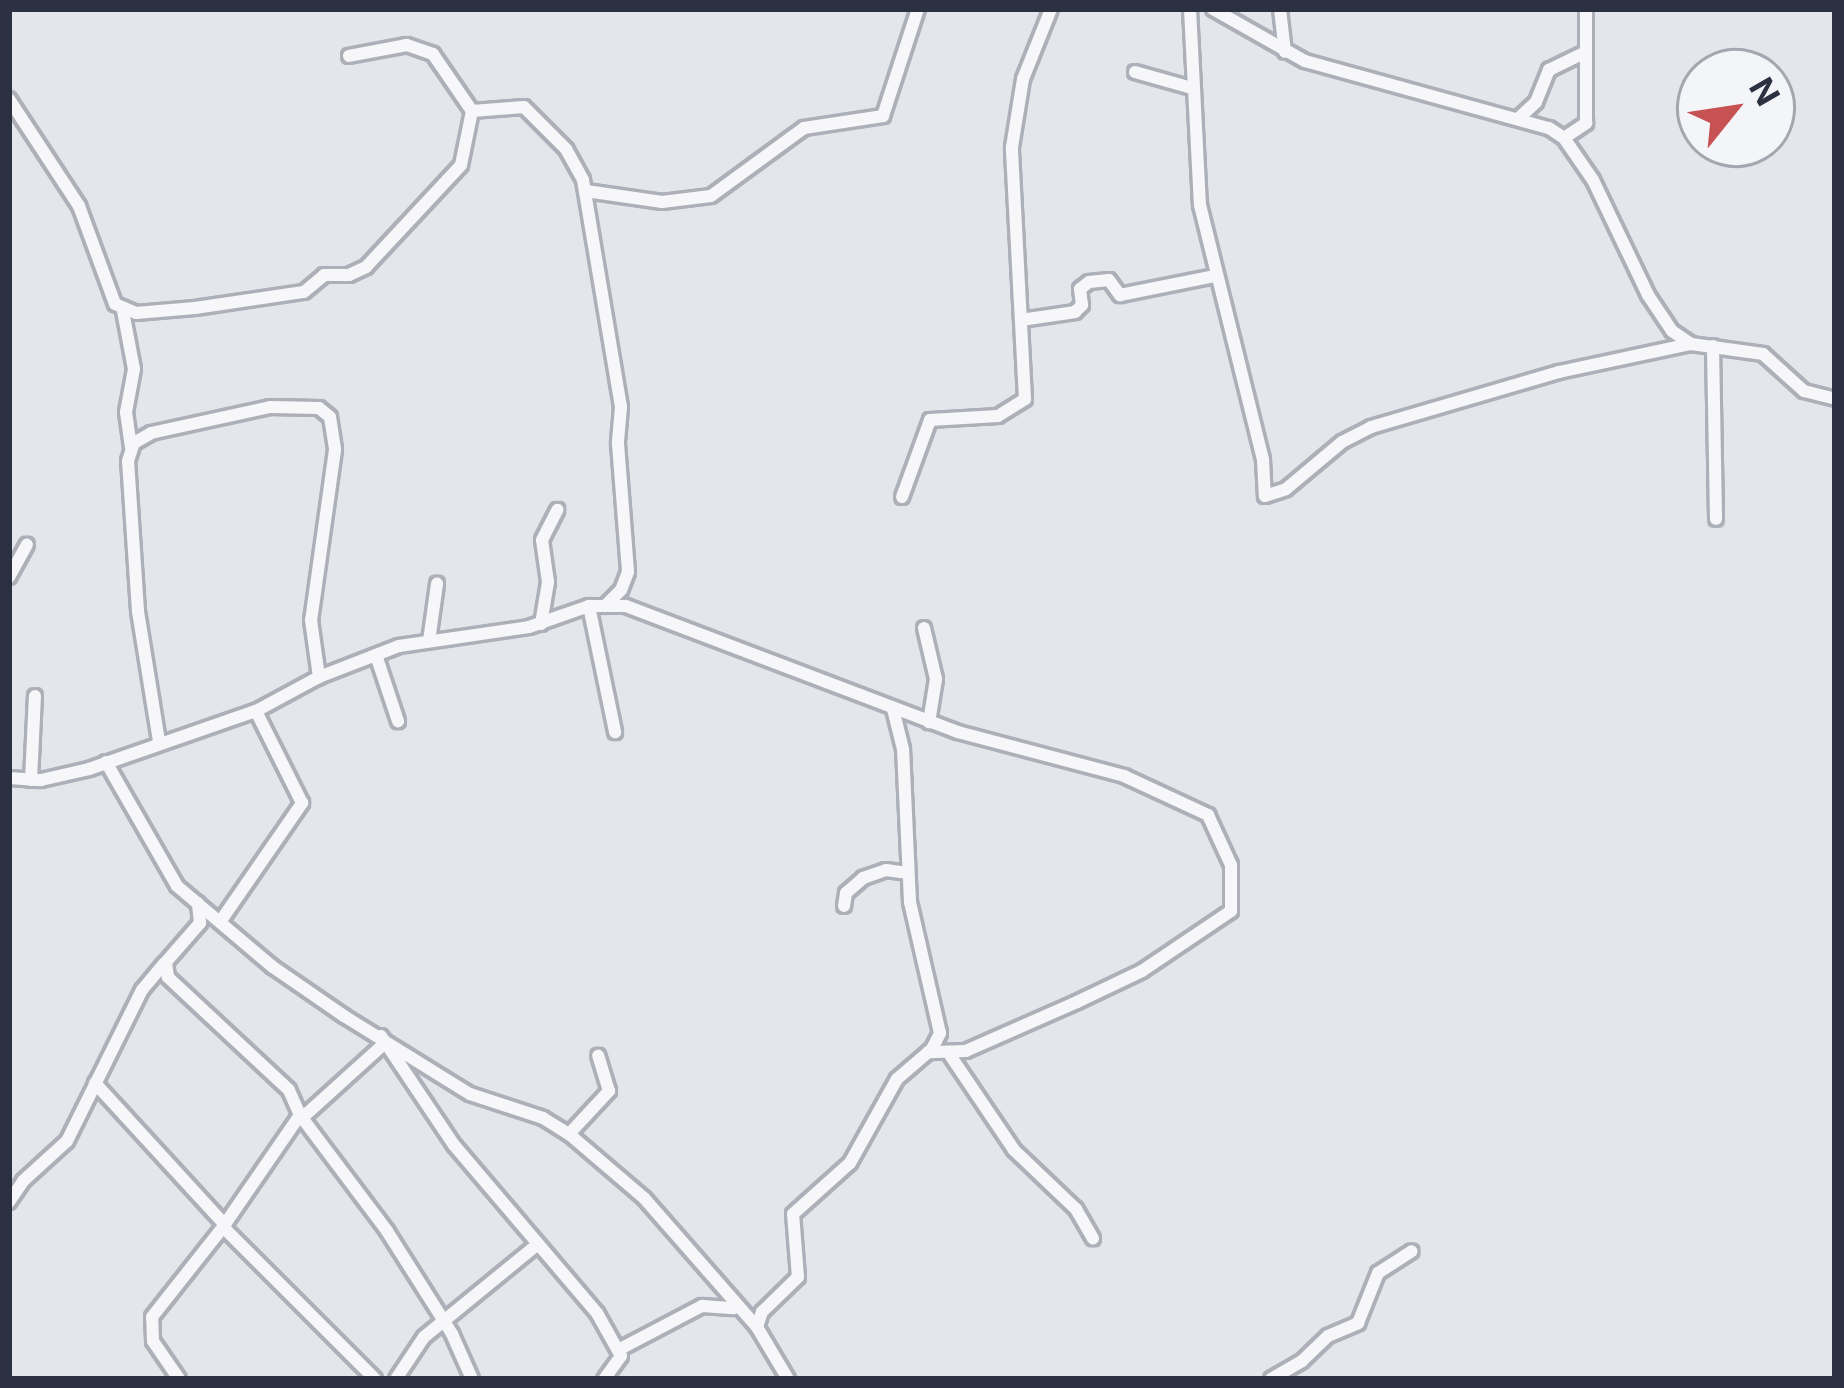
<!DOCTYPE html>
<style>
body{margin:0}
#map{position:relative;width:1844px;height:1388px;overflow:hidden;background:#e4e6eb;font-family:Inter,sans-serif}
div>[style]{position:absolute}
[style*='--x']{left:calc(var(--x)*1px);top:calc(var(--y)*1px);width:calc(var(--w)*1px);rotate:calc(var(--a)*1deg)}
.roads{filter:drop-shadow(3px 0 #adb0b8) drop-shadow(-3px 0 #adb0b8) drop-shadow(0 3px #adb0b8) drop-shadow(0 -3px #adb0b8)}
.minor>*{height:12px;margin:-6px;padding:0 6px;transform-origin:6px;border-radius:6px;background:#f7f7f9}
span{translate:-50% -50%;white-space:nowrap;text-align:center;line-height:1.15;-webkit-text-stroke:9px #f4f5f8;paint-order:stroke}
.frame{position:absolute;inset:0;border:12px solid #2c3142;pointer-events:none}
.north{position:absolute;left:1676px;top:48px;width:120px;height:120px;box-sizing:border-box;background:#f4f5f8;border:3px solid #a4a7af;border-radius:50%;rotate:60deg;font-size:33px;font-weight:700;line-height:48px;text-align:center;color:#2c3142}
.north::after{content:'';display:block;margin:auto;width:42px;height:54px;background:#c75253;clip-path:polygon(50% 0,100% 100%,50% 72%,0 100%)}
</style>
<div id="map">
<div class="roads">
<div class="minor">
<i style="--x:1190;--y:9;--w:196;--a:87.1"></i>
<i style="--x:1200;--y:205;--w:263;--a:76.1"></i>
<i style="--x:1263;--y:460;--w:36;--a:87"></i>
<i style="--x:1265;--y:496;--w:22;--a:-18"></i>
<i style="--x:1286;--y:489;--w:73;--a:-40"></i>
<i style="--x:1342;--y:442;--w:33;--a:-27"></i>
<i style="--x:1371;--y:427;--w:196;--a:-16.3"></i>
<i style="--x:1559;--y:372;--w:135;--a:-12"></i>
<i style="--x:1213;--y:9;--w:106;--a:29.5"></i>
<i style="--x:1305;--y:61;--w:253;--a:15.4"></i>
<i style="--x:1549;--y:128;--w:18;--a:34"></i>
<i style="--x:1564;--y:138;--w:51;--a:55.4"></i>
<i style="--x:1593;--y:180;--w:127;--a:64.4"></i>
<i style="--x:1648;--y:295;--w:43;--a:56.3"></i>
<i style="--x:1672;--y:331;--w:23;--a:34"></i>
<i style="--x:1691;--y:344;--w:73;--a:7.9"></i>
<i style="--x:1763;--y:354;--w:55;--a:42.1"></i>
<i style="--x:1804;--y:391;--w:32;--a:14"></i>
<i style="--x:1280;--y:9;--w:43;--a:83.4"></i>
<i style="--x:1135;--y:72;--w:59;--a:15.7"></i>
<i style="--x:9;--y:99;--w:128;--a:56.8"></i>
<i style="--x:79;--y:206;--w:104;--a:69.8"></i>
<i style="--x:115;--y:304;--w:23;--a:23"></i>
<i style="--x:136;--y:313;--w:59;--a:-4.8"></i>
<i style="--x:195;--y:308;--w:110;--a:-8.4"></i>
<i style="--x:304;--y:292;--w:26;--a:-40"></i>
<i style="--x:324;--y:275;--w:25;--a:0"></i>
<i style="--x:349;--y:275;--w:19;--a:-25"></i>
<i style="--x:366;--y:267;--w:139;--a:-47"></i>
<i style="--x:461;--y:165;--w:55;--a:-78.5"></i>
<i style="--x:472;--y:111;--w:69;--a:-124.4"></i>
<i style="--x:433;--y:54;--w:28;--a:-161"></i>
<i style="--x:407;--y:45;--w:59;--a:169.3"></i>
<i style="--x:472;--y:111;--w:52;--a:-4.4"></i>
<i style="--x:524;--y:107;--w:59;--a:45"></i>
<i style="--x:566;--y:149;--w:35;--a:61"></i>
<i style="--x:583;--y:180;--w:230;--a:80.5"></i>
<i style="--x:621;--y:407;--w:37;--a:95"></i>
<i style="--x:618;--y:444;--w:128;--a:85.5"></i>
<i style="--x:628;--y:572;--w:19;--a:111"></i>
<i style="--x:621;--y:590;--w:23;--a:135"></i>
<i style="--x:1520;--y:117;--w:22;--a:-43"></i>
<i style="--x:1536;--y:102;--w:35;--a:-68"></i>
<i style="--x:1549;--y:70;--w:39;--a:-26"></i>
<i style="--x:1564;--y:138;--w:27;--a:-34"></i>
<i style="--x:1586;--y:123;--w:114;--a:-90"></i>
<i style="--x:586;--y:191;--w:77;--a:8.2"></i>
<i style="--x:662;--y:202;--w:49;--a:-7"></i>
<i style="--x:711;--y:196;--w:115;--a:-36.2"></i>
<i style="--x:804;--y:128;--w:80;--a:-8.6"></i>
<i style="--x:883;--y:116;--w:113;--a:-71.9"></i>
<i style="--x:123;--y:311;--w:59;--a:79.3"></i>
<i style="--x:134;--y:369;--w:44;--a:100.5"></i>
<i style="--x:126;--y:412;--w:35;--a:82"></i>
<i style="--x:1021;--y:320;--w:55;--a:-8.4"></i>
<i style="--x:1075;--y:312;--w:10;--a:-45"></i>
<i style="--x:1082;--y:305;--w:16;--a:-97"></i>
<i style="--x:1080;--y:289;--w:11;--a:-38"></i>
<i style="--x:1089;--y:282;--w:20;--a:-6"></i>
<i style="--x:1109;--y:280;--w:19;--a:54"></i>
<i style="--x:1120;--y:295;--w:96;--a:-11.4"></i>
<i style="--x:1713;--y:346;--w:173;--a:89"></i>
<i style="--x:902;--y:497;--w:82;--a:-70"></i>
<i style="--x:930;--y:420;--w:68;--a:-3.4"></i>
<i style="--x:998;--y:416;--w:32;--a:-32"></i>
<i style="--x:1025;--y:399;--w:252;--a:-93"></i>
<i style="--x:1012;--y:147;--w:69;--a:-80.8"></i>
<i style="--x:1023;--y:79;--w:75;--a:-68.2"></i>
<i style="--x:9;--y:577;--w:37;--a:-61"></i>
<i style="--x:589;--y:606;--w:129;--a:78.3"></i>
<i style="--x:541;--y:624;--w:43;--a:-80.5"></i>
<i style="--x:548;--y:582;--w:42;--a:-98.1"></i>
<i style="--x:542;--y:540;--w:34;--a:-63"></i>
<i style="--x:924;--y:628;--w:52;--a:76.8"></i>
<i style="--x:936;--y:679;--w:44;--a:99.2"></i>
<i style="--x:429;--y:641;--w:58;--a:-82"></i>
<i style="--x:376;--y:655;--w:70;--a:71.6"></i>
<i style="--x:159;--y:741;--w:132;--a:-99.2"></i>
<i style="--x:138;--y:611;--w:150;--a:-93.8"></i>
<i style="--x:128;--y:461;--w:19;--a:-72"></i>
<i style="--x:134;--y:443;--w:20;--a:-30"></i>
<i style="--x:151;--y:433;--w:122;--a:-12.3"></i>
<i style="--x:270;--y:407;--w:49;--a:1.2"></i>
<i style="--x:319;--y:408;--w:14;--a:39"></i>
<i style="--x:330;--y:417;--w:33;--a:81"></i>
<i style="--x:335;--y:450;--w:172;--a:98"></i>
<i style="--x:311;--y:620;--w:58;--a:82"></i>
<i style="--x:106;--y:762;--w:143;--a:60.2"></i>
<i style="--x:177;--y:886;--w:126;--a:40.2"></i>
<i style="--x:273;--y:967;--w:86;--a:34.6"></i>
<i style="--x:344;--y:1016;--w:148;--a:31.8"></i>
<i style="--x:470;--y:1094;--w:77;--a:18.2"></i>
<i style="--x:543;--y:1118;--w:31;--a:32"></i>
<i style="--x:569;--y:1134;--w:99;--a:40.5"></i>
<i style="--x:644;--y:1198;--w:171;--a:48.8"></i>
<i style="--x:9;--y:778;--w:32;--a:4"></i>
<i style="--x:41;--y:780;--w:49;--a:-12.9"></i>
<i style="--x:89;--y:769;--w:177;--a:-19.2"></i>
<i style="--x:256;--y:711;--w:72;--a:-28.4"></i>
<i style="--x:319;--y:677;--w:86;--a:-21.2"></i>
<i style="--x:399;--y:646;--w:131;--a:-8.3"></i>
<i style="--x:529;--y:627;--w:64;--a:-19.3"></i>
<i style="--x:589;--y:606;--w:37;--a:0"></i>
<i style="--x:626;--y:606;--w:355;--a:20.8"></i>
<i style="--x:958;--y:732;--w:172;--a:14.8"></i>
<i style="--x:1124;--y:776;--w:93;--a:24.9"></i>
<i style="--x:1208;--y:815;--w:55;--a:65.3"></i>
<i style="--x:1231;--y:865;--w:46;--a:90"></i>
<i style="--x:1231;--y:911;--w:107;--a:146"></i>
<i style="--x:1142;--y:971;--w:72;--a:154.5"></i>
<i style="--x:1077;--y:1002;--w:121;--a:156.2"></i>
<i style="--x:966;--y:1051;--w:38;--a:178"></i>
<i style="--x:31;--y:780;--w:84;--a:-87.3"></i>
<i style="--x:844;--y:906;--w:13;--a:-81"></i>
<i style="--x:846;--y:893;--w:23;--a:-41"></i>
<i style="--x:863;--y:878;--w:24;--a:-19"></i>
<i style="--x:886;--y:870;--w:21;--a:8"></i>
<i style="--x:220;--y:922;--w:145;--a:-55.4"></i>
<i style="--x:302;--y:803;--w:103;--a:-116.6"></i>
<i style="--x:381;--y:1036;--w:131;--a:56.2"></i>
<i style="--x:454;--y:1145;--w:221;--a:49.6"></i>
<i style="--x:597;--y:1313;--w:49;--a:60.8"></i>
<i style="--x:621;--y:1356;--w:29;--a:126"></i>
<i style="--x:948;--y:1052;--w:118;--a:56"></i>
<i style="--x:1014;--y:1150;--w:86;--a:43.6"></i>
<i style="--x:1076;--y:1209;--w:34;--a:60"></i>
<i style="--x:95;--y:1083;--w:193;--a:47.5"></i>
<i style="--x:300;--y:1115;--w:145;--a:53.1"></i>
<i style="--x:387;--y:1231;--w:122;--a:57.7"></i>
<i style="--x:452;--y:1334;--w:49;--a:66"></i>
<i style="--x:302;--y:1118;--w:112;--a:-42.1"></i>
<i style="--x:569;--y:1134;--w:59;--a:-47.1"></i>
<i style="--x:609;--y:1091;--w:37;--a:-107"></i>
<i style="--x:9;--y:1202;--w:25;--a:-56"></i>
<i style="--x:23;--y:1181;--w:59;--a:-42.3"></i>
<i style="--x:67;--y:1141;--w:169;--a:-63.6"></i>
<i style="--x:142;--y:990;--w:35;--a:-50"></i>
<i style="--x:223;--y:1227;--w:215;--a:45"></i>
<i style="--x:620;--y:1349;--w:93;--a:-27.7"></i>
<i style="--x:702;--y:1306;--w:32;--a:4"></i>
<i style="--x:179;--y:1379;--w:46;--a:-124.4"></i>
<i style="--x:153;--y:1341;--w:24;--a:-92"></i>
<i style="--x:152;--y:1317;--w:115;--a:-51.7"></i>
<i style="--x:223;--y:1227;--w:136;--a:-55.5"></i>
<i style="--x:300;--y:1115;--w:27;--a:-114"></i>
<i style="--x:289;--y:1090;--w:166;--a:-137"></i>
<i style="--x:168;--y:977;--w:15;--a:-98"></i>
<i style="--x:166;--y:962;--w:52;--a:-48.9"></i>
<i style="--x:200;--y:923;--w:20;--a:-96"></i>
<i style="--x:396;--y:1379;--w:50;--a:-56.3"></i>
<i style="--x:424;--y:1337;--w:146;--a:-39.2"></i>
<i style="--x:788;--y:1379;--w:61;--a:-120.8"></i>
<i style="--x:757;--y:1327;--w:16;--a:-72"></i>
<i style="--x:762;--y:1312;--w:50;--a:-44.2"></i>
<i style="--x:798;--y:1277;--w:63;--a:-94.5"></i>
<i style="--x:793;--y:1214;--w:76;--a:-41.8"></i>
<i style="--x:850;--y:1163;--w:96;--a:-60.8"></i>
<i style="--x:897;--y:1079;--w:46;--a:-40.6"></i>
<i style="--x:932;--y:1049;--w:18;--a:-63"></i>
<i style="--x:940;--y:1033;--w:134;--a:-102.9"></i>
<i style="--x:910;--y:902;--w:153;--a:-92.6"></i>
<i style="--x:903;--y:749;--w:41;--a:-104"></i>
<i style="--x:1271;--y:1379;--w:36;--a:-30"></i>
<i style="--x:1302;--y:1361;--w:36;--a:-44"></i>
<i style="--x:1328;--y:1336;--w:33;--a:-23"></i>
<i style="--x:1358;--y:1323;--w:54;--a:-68.2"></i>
<i style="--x:1378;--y:1273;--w:40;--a:-32.9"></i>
</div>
</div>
<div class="frame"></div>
<div class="north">N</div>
</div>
